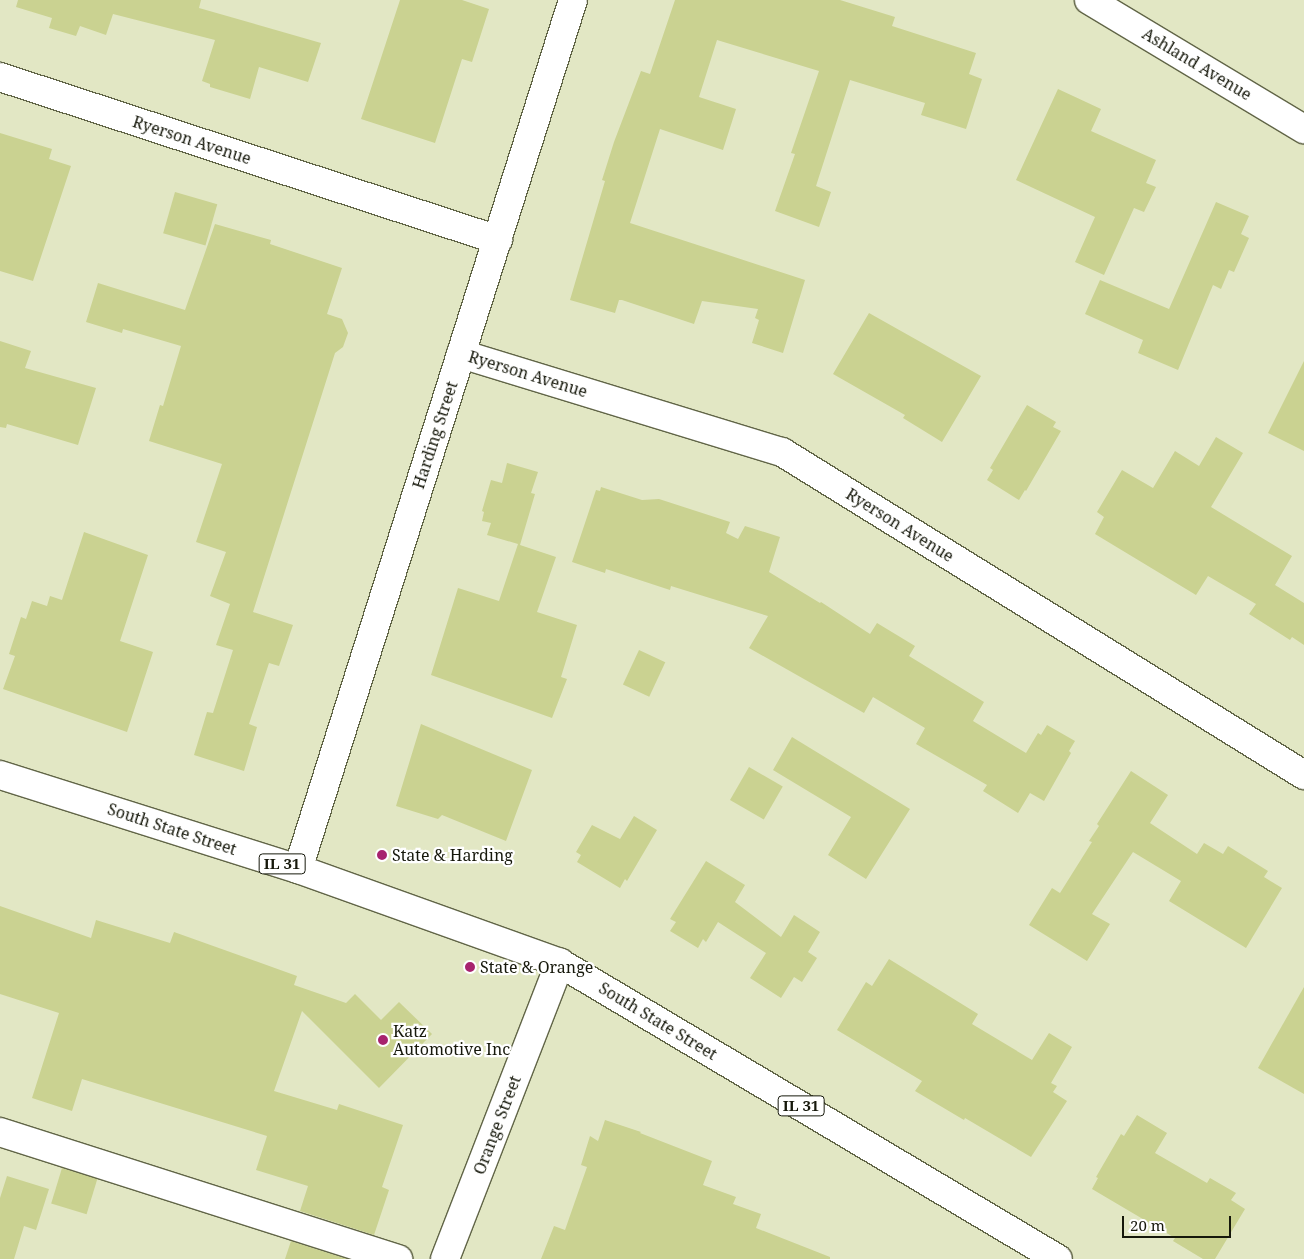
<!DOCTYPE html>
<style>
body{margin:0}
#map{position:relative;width:1304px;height:1259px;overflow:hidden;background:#e2e7c4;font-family:"Noto Serif",serif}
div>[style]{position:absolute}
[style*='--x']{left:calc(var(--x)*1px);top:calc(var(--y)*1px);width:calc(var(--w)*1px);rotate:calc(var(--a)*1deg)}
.building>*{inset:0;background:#cad291;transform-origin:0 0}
.roads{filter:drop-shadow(1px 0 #616547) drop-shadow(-1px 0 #616547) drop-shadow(0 1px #616547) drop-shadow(0 -1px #616547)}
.minor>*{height:28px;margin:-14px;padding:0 14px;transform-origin:14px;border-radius:14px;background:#fff}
.major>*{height:28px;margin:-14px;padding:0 14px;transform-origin:14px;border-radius:14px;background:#fff}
.dots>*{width:14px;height:14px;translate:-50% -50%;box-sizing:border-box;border:2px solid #fff;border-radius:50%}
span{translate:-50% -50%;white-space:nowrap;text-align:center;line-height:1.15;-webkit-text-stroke:4.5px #fff;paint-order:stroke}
.shield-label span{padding:1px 4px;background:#fff;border:1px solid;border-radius:4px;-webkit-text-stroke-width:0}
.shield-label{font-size:15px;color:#16180b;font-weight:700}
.street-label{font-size:16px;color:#16180b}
.poi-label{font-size:16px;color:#16180b}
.left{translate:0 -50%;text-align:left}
.scale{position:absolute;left:1122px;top:1216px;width:109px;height:22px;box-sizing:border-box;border:2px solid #16180b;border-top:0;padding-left:6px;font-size:15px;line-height:18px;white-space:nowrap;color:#16180b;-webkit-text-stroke:4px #fff;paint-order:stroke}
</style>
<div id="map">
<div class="building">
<i style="clip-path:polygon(18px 0,201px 0,199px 8px,321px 43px,308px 82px,259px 67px,250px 99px,210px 87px,210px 84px,202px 81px,215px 40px,113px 14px,106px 35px,80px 26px,76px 36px,49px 28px,52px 18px,16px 7px)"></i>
<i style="clip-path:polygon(400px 0,462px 0,489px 9px,472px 62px,462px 59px,435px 143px,361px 119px)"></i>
<i style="clip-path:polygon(675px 0,840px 0,895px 17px,892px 26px,976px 53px,969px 74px,982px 79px,966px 129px,921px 115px,925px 103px,850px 80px,816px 186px,831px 192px,819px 227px,775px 211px,795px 154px,791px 153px,819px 71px,717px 40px,699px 97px,736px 109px,723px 150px,660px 129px,630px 223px,805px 280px,783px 353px,752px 343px,759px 320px,755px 318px,758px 309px,702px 301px,694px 324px,622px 300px,619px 300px,615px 313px,570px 300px,605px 181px,602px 180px,614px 142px,641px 71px,650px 74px)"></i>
<i style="clip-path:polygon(1058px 89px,1101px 109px,1091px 131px,1156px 160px,1146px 183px,1156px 187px,1144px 212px,1134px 208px,1104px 275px,1075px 262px,1095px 217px,1016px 180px)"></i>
<i style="clip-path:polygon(0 133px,52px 149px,49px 159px,71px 166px,33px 281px,0 271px)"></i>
<i style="left:175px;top:192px;width:44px;height:43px;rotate:16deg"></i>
<i style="clip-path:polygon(1216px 202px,1249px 216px,1241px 234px,1249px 238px,1234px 272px,1229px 270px,1221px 289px,1213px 285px,1178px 370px,1138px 353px,1143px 340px,1085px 314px,1100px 280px,1169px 309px)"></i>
<i style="clip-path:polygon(215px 224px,271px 240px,270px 244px,342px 268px,327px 314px,342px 319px,348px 333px,343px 347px,335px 353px,253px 612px,293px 625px,279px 666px,269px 663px,249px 724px,257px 727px,244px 771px,194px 755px,207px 712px,213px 713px,233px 650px,216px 645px,230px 604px,210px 596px,226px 552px,196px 542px,222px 464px,149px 441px,160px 405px,163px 406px,181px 346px,123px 329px,122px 333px,86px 322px,98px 283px,185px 310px)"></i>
<i style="clip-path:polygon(869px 313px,981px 376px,942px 442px,903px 418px,905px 415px,833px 374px)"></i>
<i style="clip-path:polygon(0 341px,31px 351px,25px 368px,96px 388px,78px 445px,7px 424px,6px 428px,0 427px)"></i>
<i style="clip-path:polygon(1304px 361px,1304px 451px,1268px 433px)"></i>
<i style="clip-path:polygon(1027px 405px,1056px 422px,1053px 427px,1061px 431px,1026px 491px,1025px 490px,1019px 500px,987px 480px,993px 470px,990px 468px)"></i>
<i style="clip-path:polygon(1216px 437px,1243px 453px,1211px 507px,1292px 556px,1275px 585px,1304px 603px,1304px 645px,1292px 637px,1290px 640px,1249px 614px,1256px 604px,1208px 576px,1196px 595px,1095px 534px,1104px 517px,1097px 512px,1122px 470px,1153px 488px,1175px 451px,1199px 466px)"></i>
<i style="clip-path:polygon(507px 463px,538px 472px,531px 493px,535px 494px,520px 545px,556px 557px,537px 612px,577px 625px,561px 677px,567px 679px,552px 718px,431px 675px,458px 588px,499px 601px,518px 544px,487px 535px,491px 523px,482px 521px,484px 512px,482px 511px,491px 480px,502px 483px)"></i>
<i style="clip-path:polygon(601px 487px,642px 500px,659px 499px,730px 522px,726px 533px,738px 539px,745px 526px,780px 537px,769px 572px,820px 603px,821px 602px,870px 634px,877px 623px,915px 646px,909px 656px,984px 702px,973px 721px,1026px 753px,1038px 733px,1041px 735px,1047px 725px,1075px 741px,1069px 751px,1071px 753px,1044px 801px,1030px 793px,1018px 813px,983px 791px,987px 785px,916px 744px,925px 728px,873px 697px,864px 713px,749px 648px,768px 616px,671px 586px,670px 590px,606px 569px,605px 573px,572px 562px,596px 490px,600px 491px)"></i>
<i style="clip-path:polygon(84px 532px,148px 555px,120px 641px,153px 652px,127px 732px,3px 689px,15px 656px,9px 654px,21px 617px,26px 619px,32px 601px,47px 606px,50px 596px,62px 600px)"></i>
<i style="left:639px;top:650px;width:29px;height:38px;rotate:25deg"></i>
<i style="clip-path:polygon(421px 724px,532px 770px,506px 841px,442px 815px,438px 819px,396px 806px)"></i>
<i style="clip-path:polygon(792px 737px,910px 809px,866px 879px,828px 855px,851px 817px,773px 770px)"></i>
<i style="left:749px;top:767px;width:39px;height:38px;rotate:30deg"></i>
<i style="clip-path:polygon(1131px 771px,1168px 795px,1150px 823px,1197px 854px,1204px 843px,1223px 854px,1228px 846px,1268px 871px,1264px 877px,1282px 888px,1246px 948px,1169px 901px,1181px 881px,1133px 852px,1092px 914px,1110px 924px,1087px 961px,1029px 925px,1052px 888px,1060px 893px,1092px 842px,1089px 841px,1099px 826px,1097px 824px)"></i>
<i style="clip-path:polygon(634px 816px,657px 830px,627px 881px,625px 879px,620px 888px,577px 862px,581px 855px,576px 852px,592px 825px,620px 839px)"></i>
<i style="clip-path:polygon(706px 861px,745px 885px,735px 902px,781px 937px,794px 915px,820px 932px,808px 952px,817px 958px,802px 982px,794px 977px,781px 998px,750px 978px,766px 953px,718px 922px,706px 942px,703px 939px,698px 948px,670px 931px,676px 922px,670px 919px)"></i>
<i style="clip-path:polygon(0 906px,91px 938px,96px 920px,170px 943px,174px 932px,297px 976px,294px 985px,346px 1003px,355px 994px,381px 1020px,399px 1002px,432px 1034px,379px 1088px,302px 1011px,274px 1091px,337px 1110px,339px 1104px,403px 1125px,382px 1187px,389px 1190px,374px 1235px,300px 1211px,308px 1186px,256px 1170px,267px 1136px,82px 1079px,72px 1111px,32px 1098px,59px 1013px,0 994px)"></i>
<i style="clip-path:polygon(889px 959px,978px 1014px,972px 1024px,1032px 1060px,1049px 1033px,1072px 1047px,1051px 1083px,1057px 1086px,1053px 1092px,1067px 1101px,1031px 1157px,965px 1118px,964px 1120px,915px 1091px,922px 1081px,837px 1030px,866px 982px,872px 986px)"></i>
<i style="clip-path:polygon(1304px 987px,1304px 1094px,1258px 1068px)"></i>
<i style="clip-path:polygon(1137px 1115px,1167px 1133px,1155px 1153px,1207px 1183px,1210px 1178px,1236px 1193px,1231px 1200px,1245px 1209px,1215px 1259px,1203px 1259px,1173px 1241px,1175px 1238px,1092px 1189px,1098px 1178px,1096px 1177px,1121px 1134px,1124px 1136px)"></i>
<i style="clip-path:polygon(605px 1120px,641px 1132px,640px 1133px,712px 1161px,703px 1185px,736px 1197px,733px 1204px,761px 1214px,756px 1228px,830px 1257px,830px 1259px,541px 1259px,554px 1226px,565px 1230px,587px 1167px,581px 1165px,590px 1136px,598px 1141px)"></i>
<i style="left:62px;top:1168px;width:37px;height:37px;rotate:17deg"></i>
<i style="clip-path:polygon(7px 1176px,49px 1189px,36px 1230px,24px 1226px,14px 1259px,0 1259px,0 1198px)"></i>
<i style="clip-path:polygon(291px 1241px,347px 1259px,285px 1259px)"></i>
</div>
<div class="roads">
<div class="minor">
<i style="--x:1089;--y:0;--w:251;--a:31"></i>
<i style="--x:0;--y:77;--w:524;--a:18.12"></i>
<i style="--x:461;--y:354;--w:336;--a:17"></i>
<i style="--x:782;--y:452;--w:614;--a:31.75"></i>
<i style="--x:298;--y:869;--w:911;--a:-72.44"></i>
<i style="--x:0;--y:1132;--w:418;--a:17.7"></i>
<i style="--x:445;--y:1259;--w:318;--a:-68.8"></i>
</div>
<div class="major">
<i style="--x:0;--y:775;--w:312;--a:17.5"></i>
<i style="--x:298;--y:869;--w:278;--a:19.7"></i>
<i style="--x:560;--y:963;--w:579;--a:30.73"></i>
</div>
</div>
<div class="dots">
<i style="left:382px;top:855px;background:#a7236e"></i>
<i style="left:470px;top:967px;background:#a7236e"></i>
<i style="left:383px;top:1040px;background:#a7236e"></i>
</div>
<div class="shield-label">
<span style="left:282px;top:864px">IL 31</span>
<span style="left:801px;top:1106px">IL 31</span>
</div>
<div class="street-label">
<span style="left:1197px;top:64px;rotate:31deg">Ashland Avenue</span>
<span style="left:192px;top:140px;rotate:18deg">Ryerson Avenue</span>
<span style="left:528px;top:374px;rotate:17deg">Ryerson Avenue</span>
<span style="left:435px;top:435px;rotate:-72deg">Harding Street</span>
<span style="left:900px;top:525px;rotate:32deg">Ryerson Avenue</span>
<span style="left:172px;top:829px;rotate:18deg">South State Street</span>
<span style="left:658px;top:1021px;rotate:31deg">South State Street</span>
<span style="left:497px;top:1125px;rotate:-69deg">Orange Street</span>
</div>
<div class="poi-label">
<span class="left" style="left:392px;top:855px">State &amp; Harding</span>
<span class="left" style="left:480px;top:967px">State &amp; Orange</span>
<span class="left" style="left:393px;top:1040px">Katz<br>Automotive Inc</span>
</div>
<div class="scale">20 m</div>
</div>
